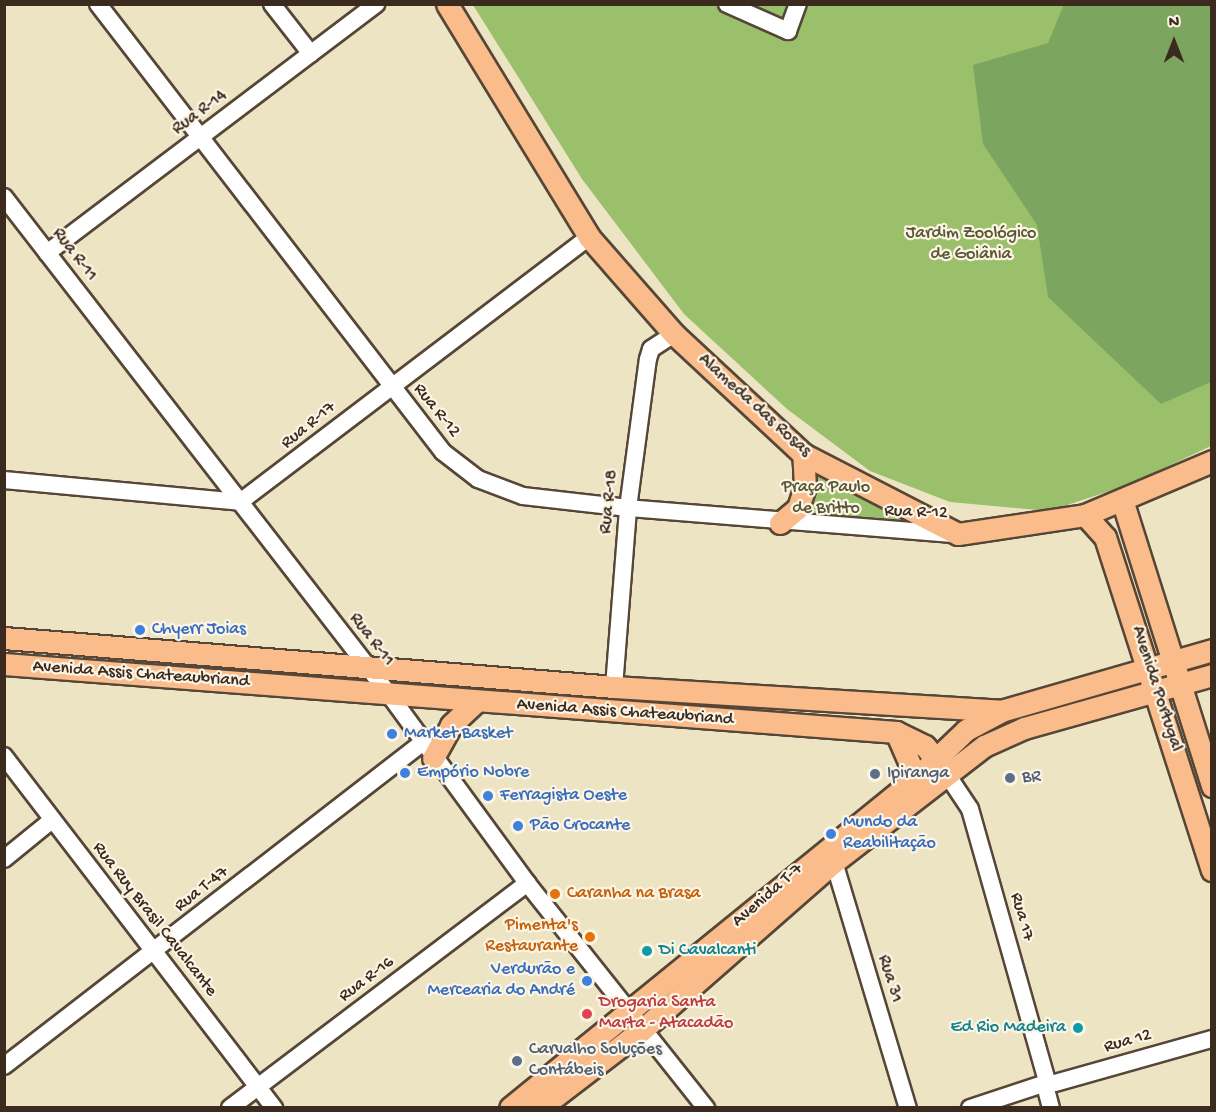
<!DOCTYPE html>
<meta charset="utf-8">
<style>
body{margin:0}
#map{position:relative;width:1216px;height:1112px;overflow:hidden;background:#ece4c2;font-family:"Gochi Hand",sans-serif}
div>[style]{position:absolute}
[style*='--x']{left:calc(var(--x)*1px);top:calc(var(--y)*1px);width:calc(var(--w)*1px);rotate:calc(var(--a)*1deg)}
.green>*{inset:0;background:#9bc06b}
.forest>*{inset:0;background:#7ca65f}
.roads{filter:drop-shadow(2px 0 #564637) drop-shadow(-2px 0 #564637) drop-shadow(0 2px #564637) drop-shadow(0 -2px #564637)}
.minor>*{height:16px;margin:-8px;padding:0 8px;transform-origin:8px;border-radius:8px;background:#fff}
.major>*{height:21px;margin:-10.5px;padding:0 10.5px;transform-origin:10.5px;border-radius:10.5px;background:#f9bc8a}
.dots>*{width:16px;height:16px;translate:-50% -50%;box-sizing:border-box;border:3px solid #fcf5e5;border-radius:50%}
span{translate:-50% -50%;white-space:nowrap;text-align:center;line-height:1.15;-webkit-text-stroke:4.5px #fcf5e5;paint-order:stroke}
.street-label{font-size:18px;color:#3b2a1e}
.park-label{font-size:18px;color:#585735}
.shop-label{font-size:18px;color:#366cbe}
.left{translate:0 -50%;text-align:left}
.right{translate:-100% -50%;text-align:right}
.service-label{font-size:18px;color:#4e5e75}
.food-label{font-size:18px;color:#c56008}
.culture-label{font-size:18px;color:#0d838f}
.health-label{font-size:18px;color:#be3a42}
.frame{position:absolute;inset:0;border:6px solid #3b2a1e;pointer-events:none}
.north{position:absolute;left:1144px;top:12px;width:60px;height:60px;-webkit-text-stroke:4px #fcf5e5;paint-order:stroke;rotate:0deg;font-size:16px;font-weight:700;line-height:24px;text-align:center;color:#3b2a1e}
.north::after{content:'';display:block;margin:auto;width:21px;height:27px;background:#3b2a1e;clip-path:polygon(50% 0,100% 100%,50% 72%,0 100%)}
</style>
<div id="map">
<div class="green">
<i style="clip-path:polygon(473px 5px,1211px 5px,1211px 446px,1128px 485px,1049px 511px,950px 502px,870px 471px,787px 409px,684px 314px,582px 179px)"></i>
<i style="clip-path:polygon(811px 468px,916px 524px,800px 518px)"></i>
</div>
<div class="forest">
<i style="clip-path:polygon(1064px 4px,1211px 5px,1211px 382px,1161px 404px,1048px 297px,1037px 225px,983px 144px,973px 65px,1048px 43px)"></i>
</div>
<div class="roads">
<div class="minor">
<i style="--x:98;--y:4;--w:565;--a:52.4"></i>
<i style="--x:443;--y:452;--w:44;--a:37.6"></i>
<i style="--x:478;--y:479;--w:48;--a:20.7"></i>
<i style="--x:523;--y:496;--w:106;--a:6.5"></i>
<i style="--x:628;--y:508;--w:327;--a:4.6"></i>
<i style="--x:272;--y:4;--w:63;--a:52"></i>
<i style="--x:727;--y:4;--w:67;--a:23.9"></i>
<i style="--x:788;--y:31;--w:29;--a:-70"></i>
<i style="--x:4;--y:197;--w:627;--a:52.25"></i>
<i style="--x:388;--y:693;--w:235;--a:53.8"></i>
<i style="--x:527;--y:883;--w:288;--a:51.5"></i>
<i style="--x:47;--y:253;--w:413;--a:-37.1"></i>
<i style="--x:4;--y:480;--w:237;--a:5.3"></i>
<i style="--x:240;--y:502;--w:438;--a:-37.2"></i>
<i style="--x:614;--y:687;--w:180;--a:-85.5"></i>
<i style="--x:628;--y:508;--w:150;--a:-82.4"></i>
<i style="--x:648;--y:359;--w:10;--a:-73"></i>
<i style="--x:651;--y:349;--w:27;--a:-33"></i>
<i style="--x:4;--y:756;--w:444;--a:52.5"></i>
<i style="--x:946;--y:773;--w:43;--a:56.3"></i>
<i style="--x:970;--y:809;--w:280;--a:74.2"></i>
<i style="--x:4;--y:859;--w:62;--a:-39.1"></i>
<i style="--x:834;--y:862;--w:257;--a:73.3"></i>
<i style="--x:4;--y:1066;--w:528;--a:-37.69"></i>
<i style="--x:1055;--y:1083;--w:163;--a:-15.7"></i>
<i style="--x:1047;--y:1093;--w:16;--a:75"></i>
<i style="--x:230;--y:1108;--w:373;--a:-37.1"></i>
<i style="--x:970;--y:1108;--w:74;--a:-18.2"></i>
</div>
<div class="major">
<i style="--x:447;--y:4;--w:273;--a:58.6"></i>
<i style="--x:589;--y:237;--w:129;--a:48.8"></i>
<i style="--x:674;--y:334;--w:176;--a:42.9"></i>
<i style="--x:803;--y:454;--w:174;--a:27.3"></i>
<i style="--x:958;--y:534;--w:128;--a:-8.5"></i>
<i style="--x:1085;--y:515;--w:138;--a:-23"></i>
<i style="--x:1123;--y:503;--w:297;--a:72.5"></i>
<i style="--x:1085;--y:515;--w:30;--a:48"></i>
<i style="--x:1105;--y:537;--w:350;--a:72.2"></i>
<i style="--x:780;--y:523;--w:23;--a:-40"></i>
<i style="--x:798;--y:508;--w:22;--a:-72"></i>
<i style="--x:805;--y:487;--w:33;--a:-93"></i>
<i style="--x:4;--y:638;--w:612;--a:4.59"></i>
<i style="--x:614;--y:687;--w:388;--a:3.5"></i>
<i style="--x:1001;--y:711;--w:220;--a:-16.1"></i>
<i style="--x:4;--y:664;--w:895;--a:4.36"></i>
<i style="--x:896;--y:732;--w:32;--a:26"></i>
<i style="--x:925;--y:746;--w:34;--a:52"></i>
<i style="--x:896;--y:732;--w:50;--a:66.5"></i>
<i style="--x:433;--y:758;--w:38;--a:-61"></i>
<i style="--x:451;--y:725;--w:35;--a:-43"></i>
<i style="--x:510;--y:1108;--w:523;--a:-39.1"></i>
<i style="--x:916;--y:778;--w:69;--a:-43.8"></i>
<i style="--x:966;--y:730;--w:40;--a:-28"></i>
<i style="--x:540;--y:1108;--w:130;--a:-37.5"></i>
<i style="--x:643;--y:1029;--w:254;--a:-41.2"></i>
<i style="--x:834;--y:862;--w:190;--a:-37.7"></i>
<i style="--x:984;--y:746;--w:44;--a:-24.2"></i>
<i style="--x:1024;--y:728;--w:195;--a:-15.7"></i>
</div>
</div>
<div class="dots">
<i style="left:140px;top:630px;background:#3f7fe0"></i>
<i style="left:392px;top:734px;background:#3f7fe0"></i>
<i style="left:405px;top:773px;background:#3f7fe0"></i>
<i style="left:875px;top:774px;background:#5c6f8a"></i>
<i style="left:1010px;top:778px;background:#5c6f8a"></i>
<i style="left:488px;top:796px;background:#3f7fe0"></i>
<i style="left:518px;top:826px;background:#3f7fe0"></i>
<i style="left:831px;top:834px;background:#3f7fe0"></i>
<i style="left:555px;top:894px;background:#e8710a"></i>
<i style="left:590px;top:937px;background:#e8710a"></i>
<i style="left:647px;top:951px;background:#0f9aa8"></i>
<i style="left:587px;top:981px;background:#3f7fe0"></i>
<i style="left:587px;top:1014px;background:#e0444e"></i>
<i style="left:1078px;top:1028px;background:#0f9aa8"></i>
<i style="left:517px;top:1061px;background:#5c6f8a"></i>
</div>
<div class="street-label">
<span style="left:200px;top:113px;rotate:-37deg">Rua R-14</span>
<span style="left:74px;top:255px;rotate:52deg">Rua R-11</span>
<span style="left:754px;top:406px;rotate:42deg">Alameda das Rosas</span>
<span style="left:436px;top:411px;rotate:51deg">Rua R-12</span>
<span style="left:309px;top:426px;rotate:-39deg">Rua R-17</span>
<span style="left:610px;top:502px;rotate:-84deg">Rua R-18</span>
<span style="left:916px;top:513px;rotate:2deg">Rua R-12</span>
<span style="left:371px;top:640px;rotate:52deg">Rua R-11</span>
<span style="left:141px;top:675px;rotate:4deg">Avenida Assis Chateaubriand</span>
<span style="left:1156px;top:689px;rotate:72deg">Avenida Portugal</span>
<span style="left:625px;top:713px;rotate:4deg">Avenida Assis Chateaubriand</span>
<span style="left:202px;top:890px;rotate:-38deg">Rua T-47</span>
<span style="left:768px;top:896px;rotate:-41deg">Avenida T-7</span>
<span style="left:1021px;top:917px;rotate:74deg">Rua 17</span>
<span style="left:154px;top:920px;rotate:52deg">Rua Ruy Brasil Cavalcante</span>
<span style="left:889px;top:979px;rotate:73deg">Rua 31</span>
<span style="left:367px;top:980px;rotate:-37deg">Rua R-16</span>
<span style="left:1128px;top:1042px;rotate:-16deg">Rua 12</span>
</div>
<div class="park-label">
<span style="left:971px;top:245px">Jardim Zoológico<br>de Goiânia</span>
<span style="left:826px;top:499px">Praça Paulo<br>de Britto</span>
</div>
<div class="shop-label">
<span class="left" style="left:152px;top:630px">Chyerr Joias</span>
<span class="left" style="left:404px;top:734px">Market Basket</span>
<span class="left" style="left:417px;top:773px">Empório Nobre</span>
<span class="left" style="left:500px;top:796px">Ferragista Oeste</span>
<span class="left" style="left:843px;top:834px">Mundo da<br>Reabilitação</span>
<span class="left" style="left:530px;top:826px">Pão Crocante</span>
<span class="right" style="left:575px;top:981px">Verdurão e<br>Mercearia do André</span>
</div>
<div class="service-label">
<span class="left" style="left:887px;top:774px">Ipiranga</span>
<span class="left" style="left:1022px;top:778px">BR</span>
<span class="left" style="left:529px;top:1061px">Carvalho Soluções<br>Contábeis</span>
</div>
<div class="food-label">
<span class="left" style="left:567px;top:894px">Caranha na Brasa</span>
<span class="right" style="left:578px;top:937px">Pimenta's<br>Restaurante</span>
</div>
<div class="culture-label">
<span class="left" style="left:659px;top:951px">Di Cavalcanti</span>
<span class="right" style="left:1066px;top:1028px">Ed Rio Madeira</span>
</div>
<div class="health-label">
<span class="left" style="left:599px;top:1014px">Drogaria Santa<br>Marta - Atacadão</span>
</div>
<div class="frame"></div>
<div class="north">N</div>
</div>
